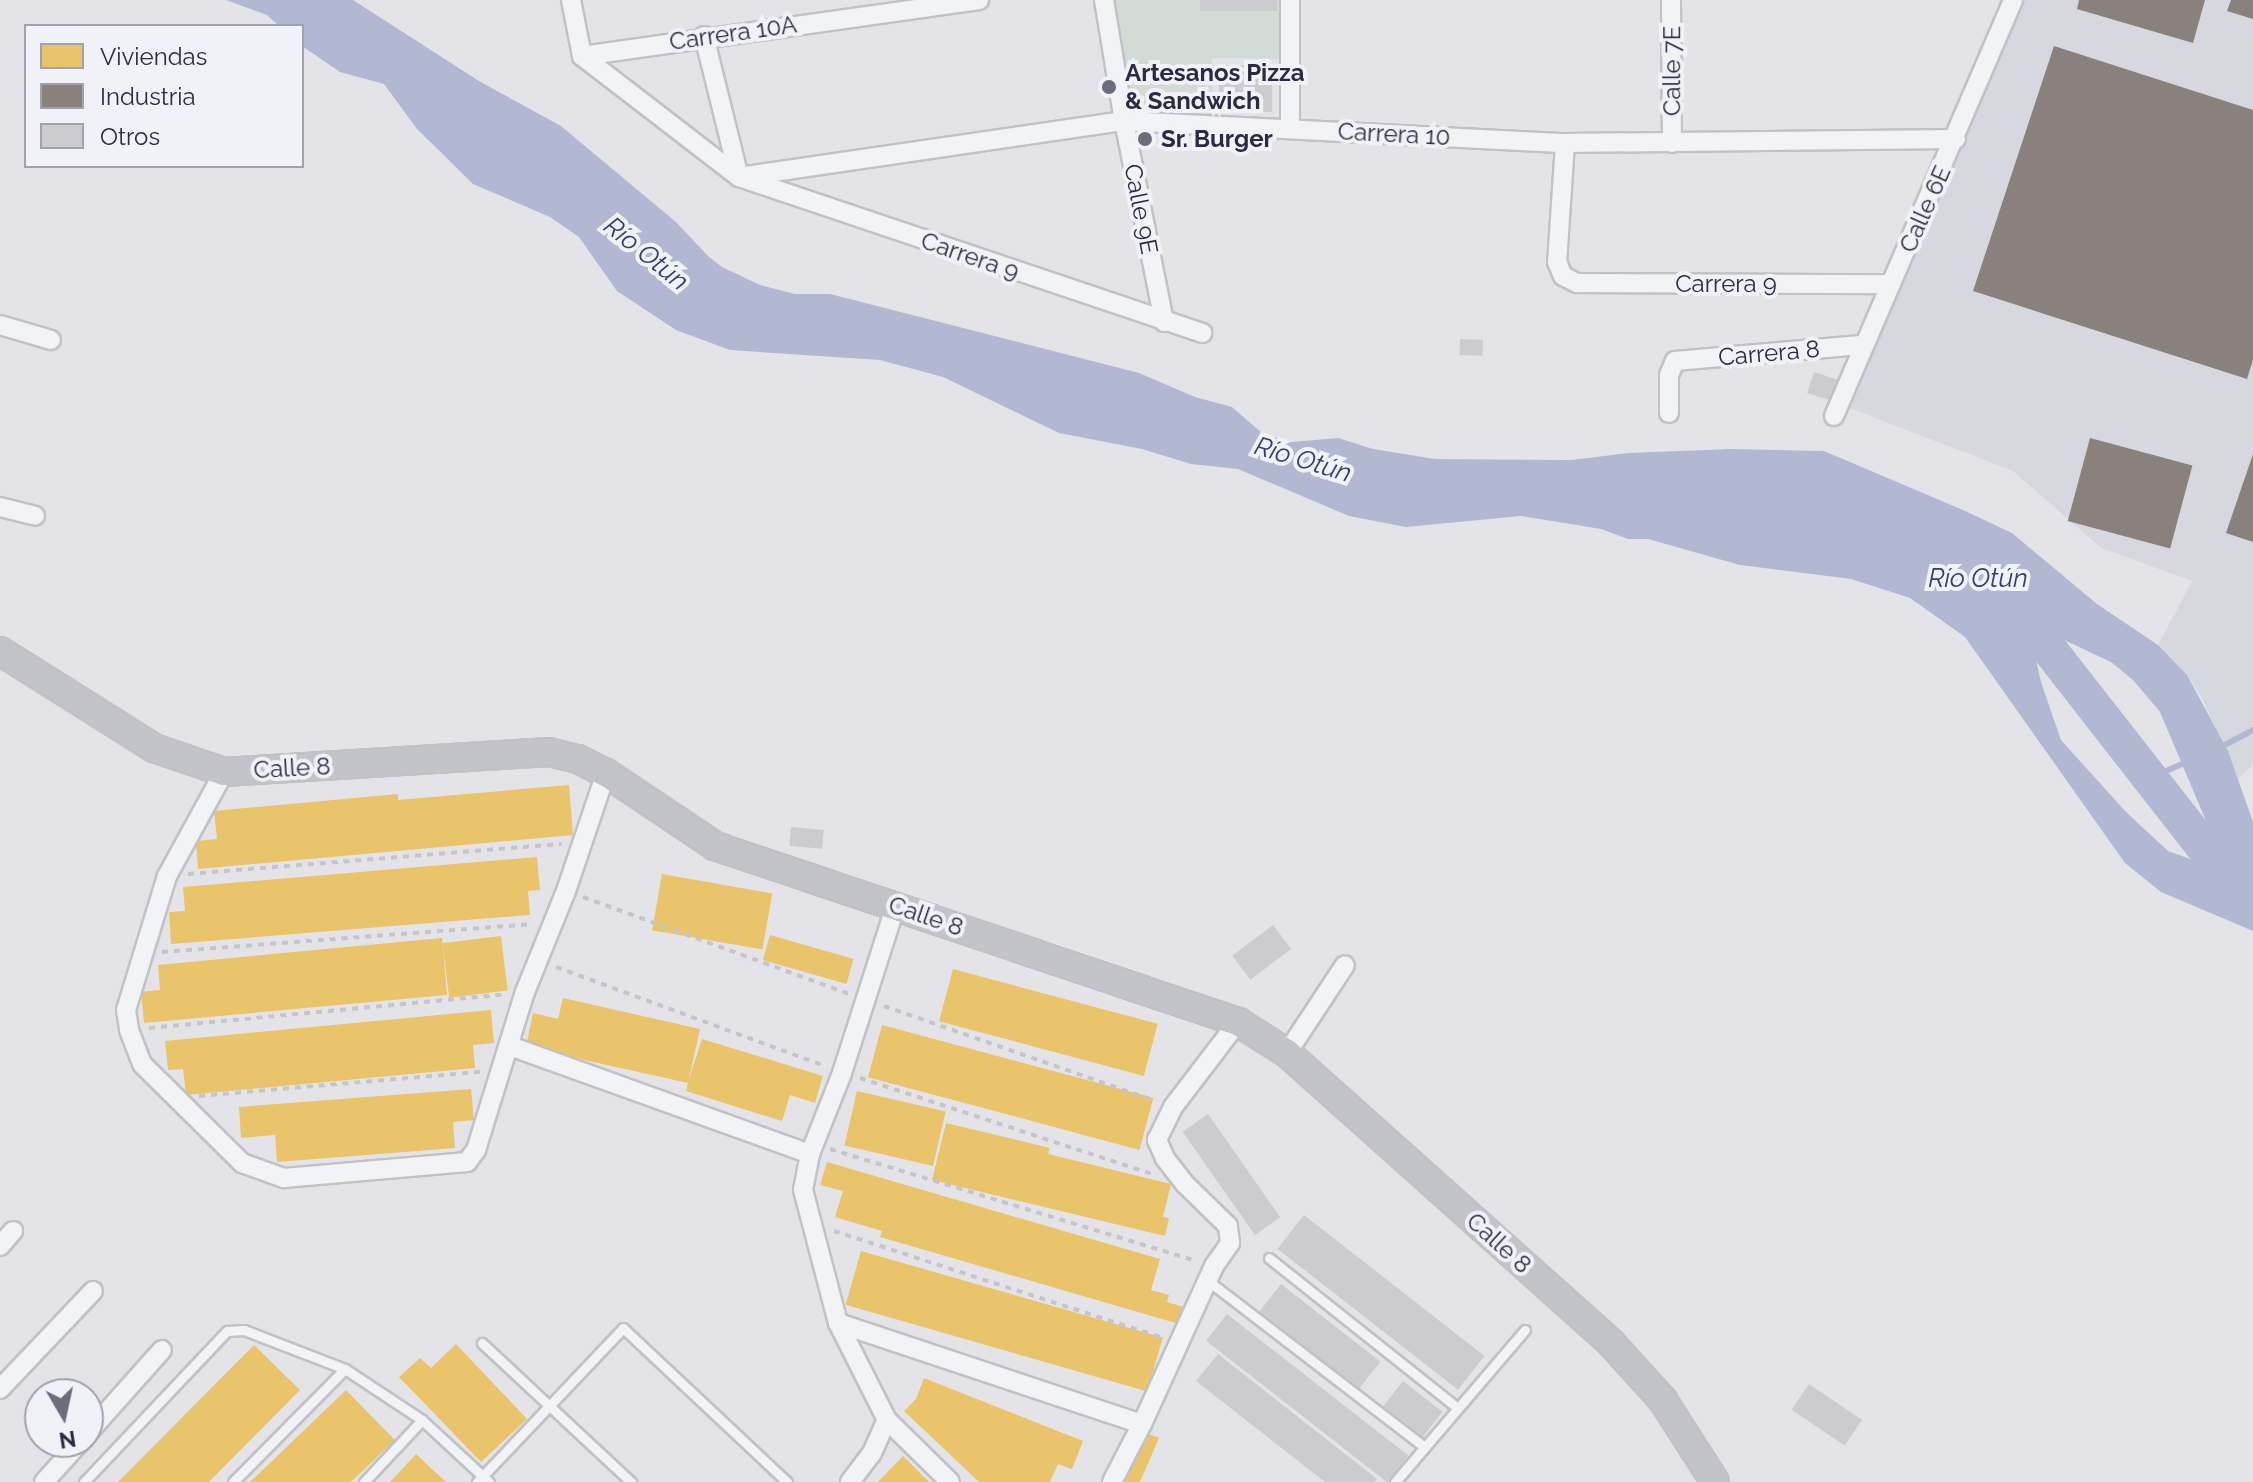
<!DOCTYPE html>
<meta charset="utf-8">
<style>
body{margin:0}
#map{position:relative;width:2253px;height:1482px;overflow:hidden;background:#e4e4e8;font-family:Raleway,sans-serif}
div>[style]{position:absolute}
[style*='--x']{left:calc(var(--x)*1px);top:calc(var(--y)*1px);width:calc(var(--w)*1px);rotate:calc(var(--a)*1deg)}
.built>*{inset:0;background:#d7d7e0}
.green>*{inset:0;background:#d2dbd4}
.water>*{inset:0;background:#b2b8d2}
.homes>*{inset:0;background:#e9c46a;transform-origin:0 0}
.industry>*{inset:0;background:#8a817c;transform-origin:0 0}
.stream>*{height:6px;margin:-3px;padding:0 3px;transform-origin:3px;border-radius:3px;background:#b2b8d2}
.river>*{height:36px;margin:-18px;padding:0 18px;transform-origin:18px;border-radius:18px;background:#b2b8d2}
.building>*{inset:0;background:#cbcbd0;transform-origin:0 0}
.path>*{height:4px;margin-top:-2px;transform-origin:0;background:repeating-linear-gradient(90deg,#c5c5cb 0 6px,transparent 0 12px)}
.roads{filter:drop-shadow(2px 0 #c1c1c6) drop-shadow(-2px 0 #c1c1c6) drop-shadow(0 2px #c1c1c6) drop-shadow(0 -2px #c1c1c6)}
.lane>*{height:9px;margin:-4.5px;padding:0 4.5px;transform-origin:4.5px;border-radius:4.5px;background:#f2f3f5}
.street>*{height:18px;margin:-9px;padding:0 9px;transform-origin:9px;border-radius:9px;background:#f2f3f5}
.secondary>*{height:26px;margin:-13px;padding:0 13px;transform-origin:13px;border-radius:13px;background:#c3c3ca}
.dots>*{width:22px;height:22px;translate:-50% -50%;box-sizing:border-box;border:4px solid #f1f2f7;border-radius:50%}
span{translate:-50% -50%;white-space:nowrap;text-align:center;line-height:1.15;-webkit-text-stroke:8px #f1f2f7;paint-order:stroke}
.street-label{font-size:24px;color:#2a2b42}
.poi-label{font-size:24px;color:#2a2b42;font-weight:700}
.left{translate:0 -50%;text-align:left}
.water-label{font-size:26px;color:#343d75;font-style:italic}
.legend{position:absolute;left:24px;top:24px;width:280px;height:144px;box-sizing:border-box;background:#f1f2f7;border:2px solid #a1a2af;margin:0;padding:10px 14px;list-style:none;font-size:24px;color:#2a2b42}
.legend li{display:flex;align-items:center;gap:16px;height:40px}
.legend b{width:40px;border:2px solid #a1a2af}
.north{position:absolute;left:24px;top:1378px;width:80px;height:80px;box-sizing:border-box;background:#f1f2f7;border:2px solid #a1a2af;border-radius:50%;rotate:171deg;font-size:22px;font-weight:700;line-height:32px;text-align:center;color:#2a2b42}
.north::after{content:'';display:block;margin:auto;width:28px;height:36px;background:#6b6c7c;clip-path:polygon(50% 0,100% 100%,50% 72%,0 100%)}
</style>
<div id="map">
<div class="built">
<i style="clip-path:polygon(2013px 0,2253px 0,2253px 765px,2238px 778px,2201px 696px,2187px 675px,2158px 645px,2192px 581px,2101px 548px,2013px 471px,1839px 404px)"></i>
</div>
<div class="green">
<i style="clip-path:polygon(1104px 0,1200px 0,1200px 11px,1277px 10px,1277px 0,1290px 0,1289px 59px,1212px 58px,1214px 125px,1124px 121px)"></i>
</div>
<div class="water">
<i style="clip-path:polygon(evenodd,226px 0,353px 0,479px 81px,561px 126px,676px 222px,708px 256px,722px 267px,760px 285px,795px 294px,830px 294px,1139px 373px,1195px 397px,1232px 407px,1263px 434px,1292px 442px,1338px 438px,1373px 449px,1435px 459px,1571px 460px,1629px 453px,1730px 449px,1824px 451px,1963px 510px,2012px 533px,2097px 604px,2158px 645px,2187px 675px,2228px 751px,2253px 822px,2253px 931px,2161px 892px,2125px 863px,1965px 637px,1910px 598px,1851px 579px,1740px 565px,1648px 539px,1628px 539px,1601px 529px,1521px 516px,1406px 527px,1349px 516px,1238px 469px,1191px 464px,1142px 449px,1059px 433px,943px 377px,880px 360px,730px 350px,676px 330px,617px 291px,579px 237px,550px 217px,473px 184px,417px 129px,384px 84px,340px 72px,302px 46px,302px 26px,279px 26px,267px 15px,226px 0,1686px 483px,1772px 484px,1876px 497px,1925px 517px,1925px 523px,1754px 512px,1692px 503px,1677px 493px,1686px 483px,226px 0,2028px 623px,2111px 662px,2133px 680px,2160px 712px,2220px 854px,2204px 864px,2168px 851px,2126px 812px,2061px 740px,2041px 682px,2028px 623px)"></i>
</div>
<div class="homes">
<i style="clip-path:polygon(569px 785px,573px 835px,198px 869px,196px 841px,217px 839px,214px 811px,398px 794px,398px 800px)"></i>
<i style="clip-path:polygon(537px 857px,540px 890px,528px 891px,530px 915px,171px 944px,169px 912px,185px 911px,183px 887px)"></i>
<i style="left:662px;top:874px;width:112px;height:57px;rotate:10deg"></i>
<i style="left:770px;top:935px;width:87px;height:26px;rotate:16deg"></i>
<i style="left:501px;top:936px;width:55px;height:59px;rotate:83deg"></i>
<i style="clip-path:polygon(442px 938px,447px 995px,144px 1023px,141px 992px,160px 990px,158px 965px)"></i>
<i style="left:953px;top:969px;width:212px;height:54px;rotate:15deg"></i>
<i style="clip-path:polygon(563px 998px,700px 1029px,689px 1079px,702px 1039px,823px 1076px,815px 1103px,790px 1095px,782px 1121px,686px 1091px,688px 1083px,526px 1047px,533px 1013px,558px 1019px)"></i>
<i style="clip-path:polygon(491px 1010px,494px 1043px,473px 1045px,475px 1068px,186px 1095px,183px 1069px,168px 1070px,165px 1041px)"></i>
<i style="left:882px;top:1025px;width:281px;height:54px;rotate:15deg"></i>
<i style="clip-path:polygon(471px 1089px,474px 1120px,453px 1122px,455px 1148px,277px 1162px,275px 1135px,241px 1138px,239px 1107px)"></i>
<i style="left:857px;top:1091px;width:91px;height:56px;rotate:13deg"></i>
<i style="clip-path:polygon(946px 1123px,1050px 1148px,1048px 1154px,1171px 1184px,1163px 1217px,1169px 1218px,1165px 1236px,932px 1180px)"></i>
<i style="clip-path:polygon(827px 1162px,1160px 1259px,1151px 1290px,1169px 1295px,1167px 1302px,1184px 1307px,1179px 1324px,880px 1237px,882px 1231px,835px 1217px,843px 1191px,820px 1185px)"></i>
<i style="left:861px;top:1251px;width:314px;height:56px;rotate:16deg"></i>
<i style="clip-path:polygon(456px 1344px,527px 1419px,481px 1462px,399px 1377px,420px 1358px,431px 1368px)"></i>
<i style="clip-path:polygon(254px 1345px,300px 1390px,209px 1482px,118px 1482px)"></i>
<i style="clip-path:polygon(924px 1378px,1083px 1441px,1072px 1469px,1058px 1464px,1050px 1482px,979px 1482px,904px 1411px,916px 1399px)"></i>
<i style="clip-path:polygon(346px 1390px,395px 1440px,351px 1482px,250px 1482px)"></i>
<i style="clip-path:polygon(1141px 1431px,1159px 1438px,1140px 1482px,1119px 1482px)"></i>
<i style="clip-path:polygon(416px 1454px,446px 1482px,390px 1482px)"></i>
<i style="clip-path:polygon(903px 1456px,929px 1482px,878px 1482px)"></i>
</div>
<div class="industry">
<i style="clip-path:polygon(2079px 0,2205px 0,2193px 43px,2077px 9px)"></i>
<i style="clip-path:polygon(2231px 0,2253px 0,2253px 19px,2227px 11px)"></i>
<i style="clip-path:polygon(2054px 46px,2253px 110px,2253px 360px,2247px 379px,1973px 291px)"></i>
<i style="left:2090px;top:438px;width:106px;height:86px;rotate:15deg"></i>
<i style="clip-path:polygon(2253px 454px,2253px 542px,2226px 533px)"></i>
</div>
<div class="stream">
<i style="--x:2221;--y:747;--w:36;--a:-28"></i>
<i style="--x:2150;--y:778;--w:43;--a:-23.6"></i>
</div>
<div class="river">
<i style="--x:1631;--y:494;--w:145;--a:1.6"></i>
<i style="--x:1776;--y:498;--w:64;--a:6.2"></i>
<i style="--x:1840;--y:505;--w:88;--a:10.4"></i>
<i style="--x:1927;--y:521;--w:47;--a:33.7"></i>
<i style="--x:2002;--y:582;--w:48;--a:57"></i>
<i style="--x:2028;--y:622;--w:301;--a:52"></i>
<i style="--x:2213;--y:859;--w:54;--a:42"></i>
</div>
<div class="building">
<i style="left:1200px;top:0;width:77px;height:11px"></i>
<i style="left:1219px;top:65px;width:53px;height:47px"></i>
<i style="left:1460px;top:339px;width:23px;height:16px;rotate:2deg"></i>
<i style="left:1814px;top:372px;width:26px;height:22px;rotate:18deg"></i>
<i style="left:791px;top:827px;width:33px;height:19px;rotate:5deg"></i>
<i style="left:1273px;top:925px;width:30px;height:51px;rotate:53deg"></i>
<i style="left:1208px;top:1114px;width:126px;height:31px;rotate:55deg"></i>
<i style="left:1304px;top:1215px;width:229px;height:43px;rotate:38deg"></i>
<i style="left:1281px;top:1284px;width:126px;height:36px;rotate:38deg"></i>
<i style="left:1227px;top:1314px;width:230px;height:34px;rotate:38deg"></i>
<i style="clip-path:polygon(1218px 1354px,1377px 1479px,1375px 1482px,1325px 1482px,1196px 1381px)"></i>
<i style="left:1403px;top:1381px;width:50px;height:32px;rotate:38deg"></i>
<i style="left:1809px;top:1384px;width:64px;height:31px;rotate:34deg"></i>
</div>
<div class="path">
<i style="--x:188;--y:874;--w:375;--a:-4.6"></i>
<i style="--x:583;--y:897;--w:283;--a:20"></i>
<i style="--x:162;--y:952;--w:371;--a:-4.3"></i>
<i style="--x:556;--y:967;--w:287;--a:20.2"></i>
<i style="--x:884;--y:1006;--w:287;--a:19.3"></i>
<i style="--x:149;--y:1028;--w:359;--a:-5.4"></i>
<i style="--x:860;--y:1078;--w:307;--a:18.2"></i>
<i style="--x:199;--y:1096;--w:283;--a:-4.9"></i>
<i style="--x:830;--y:1149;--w:383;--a:17"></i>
<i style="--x:834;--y:1231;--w:343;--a:18"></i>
</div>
<div class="roads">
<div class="lane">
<i style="--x:1269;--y:1258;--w:239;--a:38.5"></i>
<i style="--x:1207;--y:1280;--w:272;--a:37.5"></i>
<i style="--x:482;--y:1343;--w:204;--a:43"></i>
<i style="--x:84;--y:1482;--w:208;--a:-46.6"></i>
<i style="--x:227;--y:1331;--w:17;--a:-3"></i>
<i style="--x:244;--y:1330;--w:108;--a:21.1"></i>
<i style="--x:345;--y:1369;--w:92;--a:33.5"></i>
<i style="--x:422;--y:1420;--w:91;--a:42.8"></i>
<i style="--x:233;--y:1482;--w:159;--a:-45.3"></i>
<i style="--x:364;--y:1482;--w:85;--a:-46.9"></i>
<i style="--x:477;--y:1482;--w:212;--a:-46.5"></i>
<i style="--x:623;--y:1328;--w:225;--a:43.2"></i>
<i style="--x:1395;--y:1482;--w:200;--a:-49.5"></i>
</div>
<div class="street">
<i style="--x:571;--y:0;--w:57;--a:78.9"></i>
<i style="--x:1104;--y:0;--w:123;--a:80.6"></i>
<i style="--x:1124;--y:121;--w:205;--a:78.7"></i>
<i style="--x:1671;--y:0;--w:143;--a:89.6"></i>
<i style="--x:704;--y:36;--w:145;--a:76.1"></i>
<i style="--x:582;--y:56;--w:198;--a:37.6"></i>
<i style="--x:739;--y:177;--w:489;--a:18.6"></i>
<i style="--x:582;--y:56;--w:401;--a:-8"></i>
<i style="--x:1290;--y:127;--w:127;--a:-90"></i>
<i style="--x:1565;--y:143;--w:119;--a:93.8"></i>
<i style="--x:1557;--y:262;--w:15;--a:67"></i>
<i style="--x:1563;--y:276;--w:16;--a:27"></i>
<i style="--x:1577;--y:283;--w:314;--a:0.2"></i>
<i style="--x:739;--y:177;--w:389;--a:-8.3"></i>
<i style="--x:1124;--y:121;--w:442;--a:2.9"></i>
<i style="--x:1565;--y:143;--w:391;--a:-0.6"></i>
<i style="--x:0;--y:325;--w:53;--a:16.4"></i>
<i style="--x:1669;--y:413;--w:38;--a:-90"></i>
<i style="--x:1669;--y:375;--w:15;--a:-67"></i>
<i style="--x:1675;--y:361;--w:189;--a:-4.9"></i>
<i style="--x:1834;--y:416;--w:453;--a:-66.7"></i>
<i style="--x:0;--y:507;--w:36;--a:14"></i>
<i style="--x:224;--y:772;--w:119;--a:118.7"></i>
<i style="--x:167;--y:876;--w:140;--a:107"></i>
<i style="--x:126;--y:1010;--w:20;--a:81"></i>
<i style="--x:129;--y:1030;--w:36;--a:69"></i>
<i style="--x:142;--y:1064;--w:141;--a:44.7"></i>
<i style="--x:242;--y:1163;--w:45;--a:19.7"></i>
<i style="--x:284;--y:1178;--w:184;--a:-5"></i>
<i style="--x:467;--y:1162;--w:15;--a:-53"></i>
<i style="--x:476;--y:1150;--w:165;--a:-72.8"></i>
<i style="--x:525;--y:992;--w:109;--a:-67.9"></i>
<i style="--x:566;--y:891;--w:125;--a:-71.3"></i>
<i style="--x:510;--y:1046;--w:319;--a:19.8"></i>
<i style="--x:1287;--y:1053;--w:105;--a:-56.6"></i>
<i style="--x:0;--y:1246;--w:20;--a:-49"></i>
<i style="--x:838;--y:1323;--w:320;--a:18.4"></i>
<i style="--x:0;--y:1389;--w:135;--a:-46.5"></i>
<i style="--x:887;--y:1420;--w:88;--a:44.5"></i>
<i style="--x:88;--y:1433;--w:111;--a:-48.3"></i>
<i style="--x:44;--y:1482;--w:54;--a:-48"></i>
<i style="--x:850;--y:1482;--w:36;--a:-53"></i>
<i style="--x:872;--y:1453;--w:36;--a:-66"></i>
<i style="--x:887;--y:1420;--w:109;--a:-116.8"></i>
<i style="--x:838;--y:1323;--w:138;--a:-104.7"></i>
<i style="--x:803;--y:1190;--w:37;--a:-79"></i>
<i style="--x:810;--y:1154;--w:87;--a:-68.4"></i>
<i style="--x:842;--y:1073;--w:176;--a:-72.2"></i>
<i style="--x:1112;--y:1482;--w:65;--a:-62.7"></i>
<i style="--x:1142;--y:1424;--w:174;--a:-65.5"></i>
<i style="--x:1214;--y:1266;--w:28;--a:-55"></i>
<i style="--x:1230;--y:1243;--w:17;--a:-97"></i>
<i style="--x:1228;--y:1226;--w:60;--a:-135.7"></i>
<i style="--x:1185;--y:1184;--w:33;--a:-128"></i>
<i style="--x:1165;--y:1158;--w:20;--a:-114"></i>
<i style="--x:1157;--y:1140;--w:37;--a:-64"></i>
<i style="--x:1173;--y:1107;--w:107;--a:-52.6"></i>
</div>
<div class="secondary">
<i style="--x:0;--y:651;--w:182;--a:32.2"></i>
<i style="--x:154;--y:748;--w:74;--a:18.9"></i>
<i style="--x:224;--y:772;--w:326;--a:-3.5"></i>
<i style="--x:549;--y:752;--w:30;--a:14"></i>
<i style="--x:578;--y:759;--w:31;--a:27"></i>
<i style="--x:606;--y:773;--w:131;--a:33.8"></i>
<i style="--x:715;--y:846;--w:552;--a:18.6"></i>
<i style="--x:1238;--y:1022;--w:58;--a:32.3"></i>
<i style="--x:1287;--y:1053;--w:435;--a:41.8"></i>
<i style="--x:1611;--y:1343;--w:76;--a:47.7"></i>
<i style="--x:1662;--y:1399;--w:98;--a:57.4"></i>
</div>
</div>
<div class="dots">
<i style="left:1109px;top:87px;background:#6b6c7c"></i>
<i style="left:1145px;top:139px;background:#6b6c7c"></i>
</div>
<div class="street-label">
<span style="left:733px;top:33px;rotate:-8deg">Carrera 10A</span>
<span style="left:1672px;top:71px;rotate:-90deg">Calle 7E</span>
<span style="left:1394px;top:134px;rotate:3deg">Carrera 10</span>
<span style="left:1141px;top:209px;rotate:79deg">Calle 9E</span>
<span style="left:1925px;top:209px;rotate:-66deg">Calle 6E</span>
<span style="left:970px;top:256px;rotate:19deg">Carrera 9</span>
<span style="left:1726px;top:284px">Carrera 9</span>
<span style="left:1769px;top:353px;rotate:-5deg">Carrera 8</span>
<span style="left:292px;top:768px;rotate:-3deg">Calle 8</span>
<span style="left:926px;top:916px;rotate:19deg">Calle 8</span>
<span style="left:1499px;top:1243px;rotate:42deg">Calle 8</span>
</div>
<div class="poi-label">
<span class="left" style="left:1125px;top:87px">Artesanos Pizza<br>&amp; Sandwich</span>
<span class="left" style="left:1161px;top:139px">Sr. Burger</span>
</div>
<div class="water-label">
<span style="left:646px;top:254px;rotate:39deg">Río Otún</span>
<span style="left:1303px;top:460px;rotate:17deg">Río Otún</span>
<span style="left:1978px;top:579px">Río Otún</span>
</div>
<ul class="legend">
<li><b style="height:22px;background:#e9c46a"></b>Viviendas</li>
<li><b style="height:22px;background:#8a817c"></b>Industria</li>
<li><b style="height:22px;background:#cbcbd0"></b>Otros</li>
</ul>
<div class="north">N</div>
</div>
